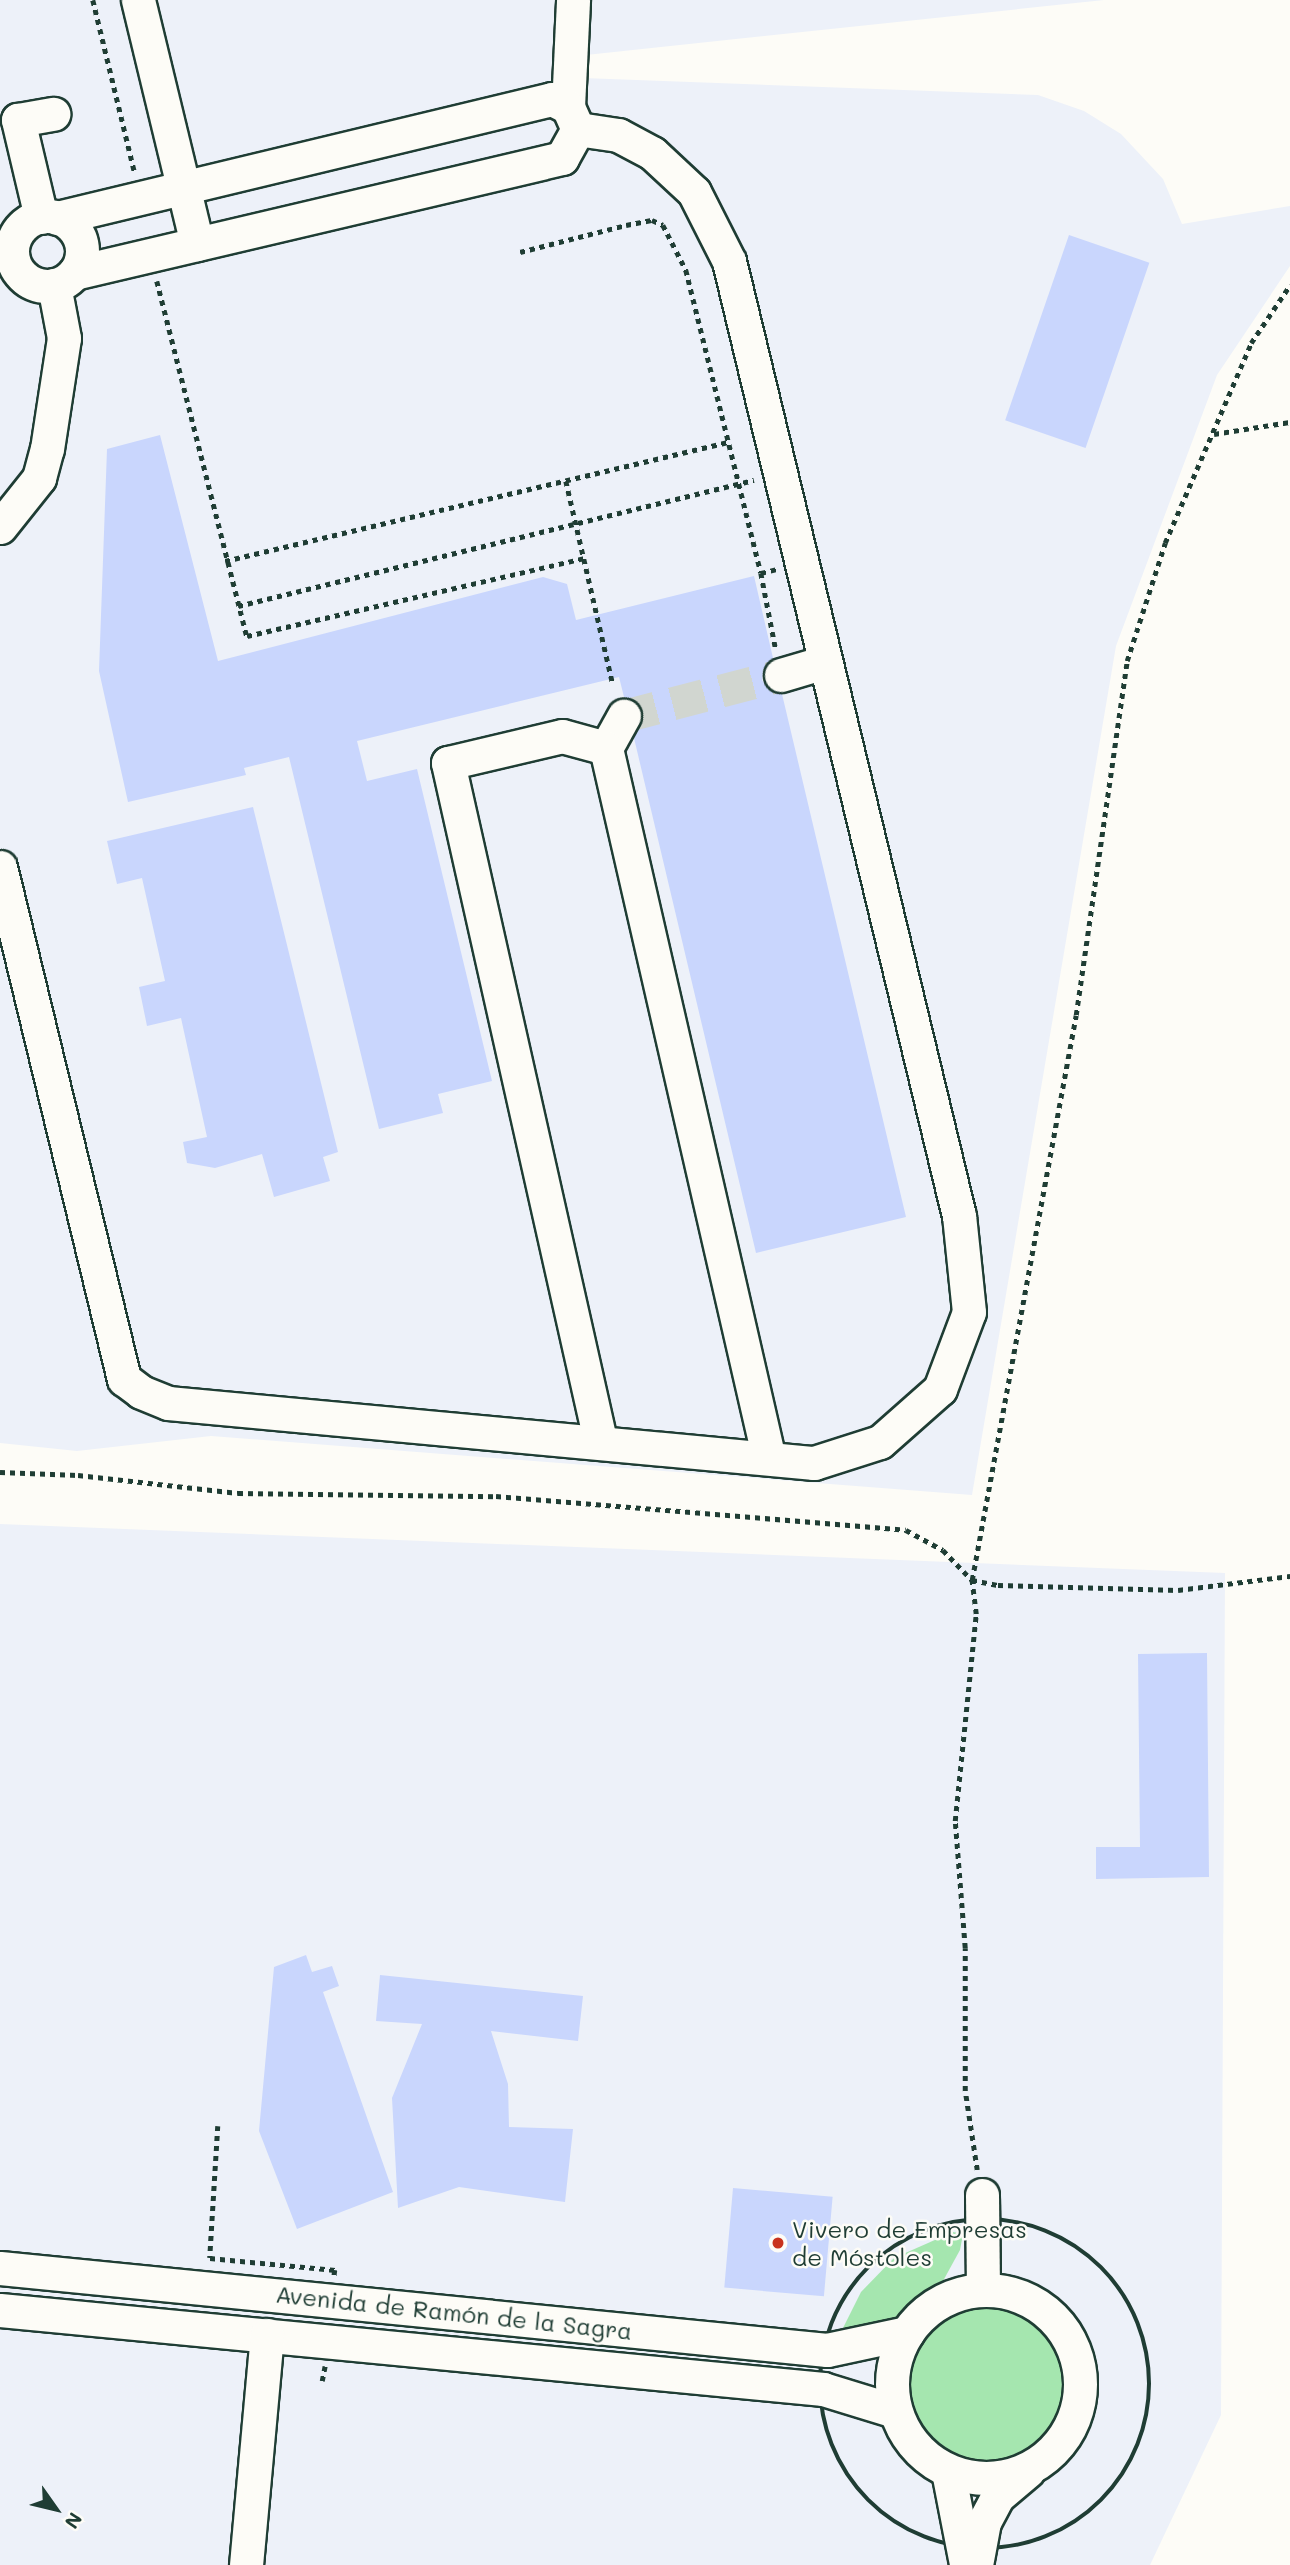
<!DOCTYPE html>
<meta charset="utf-8">
<style>
body{margin:0}
#map{position:relative;width:1290px;height:2565px;overflow:hidden;background:#fdfcf7;font-family:Mali,sans-serif}
div>[style]{position:absolute}
[style*='--x']{left:calc(var(--x)*1px);top:calc(var(--y)*1px);width:calc(var(--w)*1px);rotate:calc(var(--a)*1deg)}
.built>*{inset:0;background:#edf1f9}
.green>*{inset:0;background:#a5e6af}
.round{border-radius:50%}
.building>*{inset:0;background:#c9d6fd;transform-origin:0 0}
.minor-tunnel>*{height:33px;margin-top:-16.5px;transform-origin:0;background:repeating-linear-gradient(90deg,#d1d6d0 0 33px,transparent 0 50px)}
.path>*{height:4.5px;margin-top:-2.25px;transform-origin:0;background:repeating-linear-gradient(90deg,#1f3d34 0 5px,transparent 0 10px)}
.path>.ring{margin:-2.25px;padding:0;box-sizing:content-box;background:none;border:4.5px solid #1f3d34;border-radius:50%}
.roads{filter:drop-shadow(2px 0 #1f3d34) drop-shadow(-2px 0 #1f3d34) drop-shadow(0 2px #1f3d34) drop-shadow(0 -2px #1f3d34)}
.minor>*{height:33px;margin:-16.5px;padding:0 16.5px;transform-origin:16.5px;border-radius:16.5px;background:#fdfcf7}
.minor>.ring{margin:-16.5px;padding:0;box-sizing:content-box;background:none;border:33px solid #fdfcf7;border-radius:50%}
.dots>*{width:19px;height:19px;translate:-50% -50%;box-sizing:border-box;border:4px solid #fdfcf7;border-radius:50%}
span{translate:-50% -50%;white-space:nowrap;text-align:center;line-height:1.15;-webkit-text-stroke:5px #fdfcf7;paint-order:stroke}
.poi-label{font-size:24px;color:#1f3d34}
.left{translate:0 -50%;text-align:left}
.street-label{font-size:24px;color:#1f3d34}
.north{position:absolute;left:21px;top:2474px;width:70px;height:70px;-webkit-text-stroke:5px #fdfcf7;paint-order:stroke;rotate:124deg;font-size:19px;font-weight:700;line-height:28px;text-align:center;color:#1f3d34}
.north::after{content:'';display:block;margin:auto;width:24px;height:32px;background:#1f3d34;clip-path:polygon(50% 0,100% 100%,50% 72%,0 100%)}
</style>
<div id="map">
<div class="built">
<i style="clip-path:polygon(0 0,586px 0,583px 78px,1038px 95px,1084px 111px,1121px 134px,1163px 179px,1182px 224px,1290px 206px,1290px 266px,1217px 375px,1116px 646px,972px 1495px,211px 1436px,77px 1451px,0 1443px)"></i>
<i style="clip-path:polygon(589px 0,1104px 0,586px 55px)"></i>
<i style="clip-path:polygon(0 1524px,1225px 1573px,1221px 2415px,1150px 2565px,0 2565px)"></i>
</div>
<div class="green">
<i style="clip-path:polygon(953px 2232px,963px 2234px,960px 2250px,943px 2281px,895px 2321px,841px 2332px,861px 2292px,894px 2258px)"></i>
<i class="round" style="left:907px;top:2304px;width:160px;height:160px"></i>
</div>
<div class="building">
<i style="left:1069px;top:235px;width:85px;height:196px;rotate:19deg"></i>
<i style="clip-path:polygon(160px 435px,218px 661px,543px 577px,567px 584px,576px 620px,754px 576px,773px 658px,763px 670px,762px 680px,768px 689px,782px 694px,906px 1217px,756px 1253px,634px 738px,643px 715px,634px 700px,624px 697px,619px 677px,357px 741px,367px 781px,417px 769px,492px 1081px,438px 1094px,443px 1113px,379px 1129px,289px 757px,244px 768px,246px 775px,128px 802px,99px 671px,107px 449px)"></i>
<i style="clip-path:polygon(253px 807px,338px 1152px,323px 1157px,330px 1181px,274px 1197px,262px 1154px,215px 1168px,187px 1163px,183px 1142px,207px 1137px,181px 1018px,147px 1026px,139px 987px,165px 981px,142px 878px,117px 884px,107px 841px)"></i>
<i style="clip-path:polygon(1207px 1653px,1209px 1877px,1096px 1879px,1096px 1847px,1140px 1847px,1138px 1654px)"></i>
<i style="clip-path:polygon(306px 1955px,312px 1972px,332px 1966px,339px 1986px,323px 1992px,393px 2192px,297px 2229px,259px 2131px,274px 1967px)"></i>
<i style="clip-path:polygon(380px 1975px,583px 1996px,578px 2041px,491px 2031px,508px 2084px,509px 2127px,573px 2129px,565px 2202px,459px 2187px,398px 2208px,392px 2098px,422px 2024px,376px 2021px)"></i>
<i style="left:733px;top:2188px;width:100px;height:100px;rotate:5deg"></i>
</div>
<div class="minor-tunnel">
<i style="--x:624;--y:716;--w:162;--a:-14.6"></i>
</div>
<div class="path">
<i style="--x:93;--y:0;--w:178;--a:76.4"></i>
<i style="--x:520;--y:252;--w:109;--a:-14.3"></i>
<i style="--x:626;--y:225;--w:26;--a:-11"></i>
<i style="--x:652;--y:220;--w:12;--a:24"></i>
<i style="--x:663;--y:225;--w:51;--a:62.9"></i>
<i style="--x:686;--y:270;--w:312;--a:76.1"></i>
<i style="--x:761;--y:573;--w:16;--a:-14"></i>
<i style="--x:157;--y:281;--w:366;--a:75.8"></i>
<i style="--x:247;--y:636;--w:347;--a:-13"></i>
<i style="--x:1214;--y:434;--w:77;--a:-9"></i>
<i style="--x:566;--y:481;--w:208;--a:77"></i>
<i style="--x:225;--y:561;--w:517;--a:-13.31"></i>
<i style="--x:761;--y:573;--w:78;--a:79"></i>
<i style="--x:238;--y:606;--w:531;--a:-13.72"></i>
<i style="--x:0;--y:1472;--w:78;--a:2.2"></i>
<i style="--x:78;--y:1475;--w:161;--a:6.4"></i>
<i style="--x:238;--y:1493;--w:258;--a:0.7"></i>
<i style="--x:496;--y:1496;--w:411;--a:4.7"></i>
<i style="--x:906;--y:1530;--w:42;--a:28.4"></i>
<i style="--x:943;--y:1550;--w:42;--a:46"></i>
<i style="--x:972;--y:1580;--w:26;--a:11"></i>
<i style="--x:998;--y:1585;--w:180;--a:1.6"></i>
<i style="--x:1178;--y:1590;--w:113;--a:-7.1"></i>
<i style="--x:218;--y:2126;--w:132;--a:93.5"></i>
<i style="--x:210;--y:2258;--w:126;--a:5.5"></i>
<i style="--x:335;--y:2270;--w:7;--a:98"></i>
<i style="--x:977;--y:2170;--w:80;--a:-98.6"></i>
<i style="--x:965;--y:2091;--w:143;--a:-90"></i>
<i style="--x:965;--y:1948;--w:127;--a:-94.5"></i>
<i style="--x:955;--y:1821;--w:208;--a:-84.2"></i>
<i style="--x:976;--y:1614;--w:34;--a:-97"></i>
<i style="--x:972;--y:1580;--w:574;--a:-79.57"></i>
<i style="--x:1076;--y:1015;--w:358;--a:-81.8"></i>
<i style="--x:1127;--y:661;--w:124;--a:-72.1"></i>
<i style="--x:1165;--y:543;--w:218;--a:-66.7"></i>
<i style="--x:1251;--y:343;--w:70;--a:-56.1"></i>
<i class="ring" style="left:820px;top:2219px;width:325.5px;height:325.5px"></i>
<i style="--x:322;--y:2381;--w:15;--a:-79"></i>
</div>
<div class="roads">
<div class="minor">
<i style="--x:138;--y:0;--w:251;--a:76.4"></i>
<i style="--x:568;--y:107;--w:107;--a:-87.3"></i>
<i class="ring" style="left:12px;top:216px;width:37px;height:37px"></i>
<i style="--x:41;--y:217;--w:100;--a:-103.3"></i>
<i style="--x:18;--y:120;--w:36;--a:-10"></i>
<i style="--x:57;--y:218;--w:509;--a:-13.52"></i>
<i style="--x:552;--y:99;--w:18;--a:27"></i>
<i style="--x:568;--y:107;--w:24;--a:66"></i>
<i style="--x:578;--y:129;--w:33;--a:119"></i>
<i style="--x:562;--y:158;--w:501;--a:166.74"></i>
<i style="--x:0;--y:527;--w:63;--a:-51.5"></i>
<i style="--x:39;--y:478;--w:30;--a:-75"></i>
<i style="--x:47;--y:449;--w:112;--a:-81.3"></i>
<i style="--x:64;--y:338;--w:54;--a:-100.7"></i>
<i style="--x:781;--y:675;--w:46;--a:-16.5"></i>
<i style="--x:606;--y:748;--w:37;--a:-61"></i>
<i style="--x:0;--y:867;--w:527;--a:76.39"></i>
<i style="--x:124;--y:1379;--w:21;--a:37"></i>
<i style="--x:141;--y:1392;--w:29;--a:22"></i>
<i style="--x:168;--y:1403;--w:649;--a:5.31"></i>
<i style="--x:814;--y:1463;--w:69;--a:-17.7"></i>
<i style="--x:880;--y:1442;--w:80;--a:-41.5"></i>
<i style="--x:940;--y:1389;--w:82;--a:-69.4"></i>
<i style="--x:969;--y:1312;--w:97;--a:-95.9"></i>
<i style="--x:959;--y:1216;--w:982;--a:-103.54"></i>
<i style="--x:729;--y:261;--w:77;--a:-116.9"></i>
<i style="--x:694;--y:192;--w:57;--a:-137.1"></i>
<i style="--x:652;--y:153;--w:38;--a:-152"></i>
<i style="--x:618;--y:135;--w:40;--a:-171.5"></i>
<i style="--x:600;--y:1440;--w:694;--a:-102.65"></i>
<i style="--x:448;--y:763;--w:117;--a:-13.3"></i>
<i style="--x:562;--y:736;--w:46;--a:15.3"></i>
<i style="--x:606;--y:748;--w:725;--a:77.09"></i>
<i style="--x:982;--y:2195;--w:94;--a:89.4"></i>
<i style="--x:0;--y:2268;--w:831;--a:5.66"></i>
<i style="--x:827;--y:2350;--w:82;--a:-12"></i>
<i class="ring" style="left:892px;top:2290px;width:155px;height:155px"></i>
<i style="--x:0;--y:2310;--w:827;--a:5.48"></i>
<i style="--x:823;--y:2389;--w:75;--a:17"></i>
<i style="--x:948;--y:2471;--w:95;--a:79"></i>
<i style="--x:246;--y:2565;--w:231;--a:-84.8"></i>
<i style="--x:976;--y:2565;--w:44;--a:-79.5"></i>
<i style="--x:984;--y:2522;--w:30;--a:-62"></i>
<i style="--x:998;--y:2496;--w:39;--a:-40"></i>
</div>
</div>
<div class="dots">
<i style="left:778px;top:2243px;background:#c8321e"></i>
</div>
<div class="poi-label">
<span class="left" style="left:792px;top:2243px">Vivero de Empresas<br>de Móstoles</span>
</div>
<div class="street-label">
<span style="left:454px;top:2312px;rotate:6deg">Avenida de Ramón de la Sagra</span>
</div>
<div class="north">N</div>
</div>
